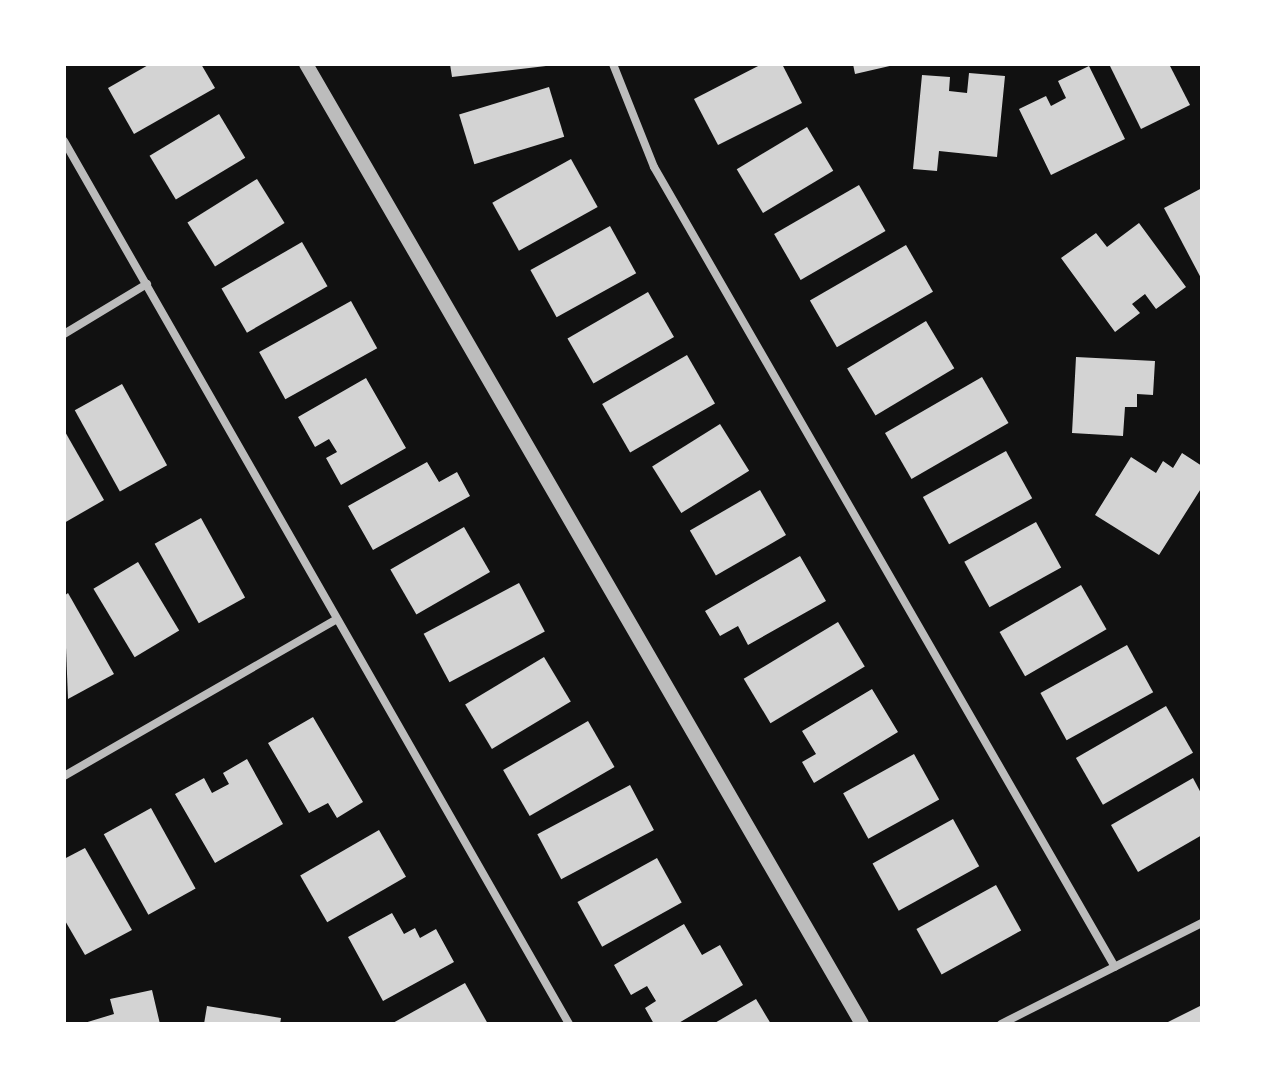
<!DOCTYPE html>
<style>
body{margin:0}
#map{position:relative;width:1266px;height:1088px;overflow:hidden;background:#111;font-family:Literata,serif}
div>[style]{position:absolute}
[style*='--x']{left:calc(var(--x)*1px);top:calc(var(--y)*1px);width:calc(var(--w)*1px);rotate:calc(var(--a)*1deg)}
.building>*{inset:0;background:#d3d3d3;transform-origin:0 0}
.minor>*{height:8px;margin:-4px;padding:0 4px;transform-origin:4px;border-radius:4px;background:#bcbcbc}
.tertiary>*{height:14px;margin:-7px;padding:0 7px;transform-origin:7px;border-radius:7px;background:#bcbcbc}
span{translate:-50% -50%;white-space:nowrap;text-align:center;line-height:1.15;-webkit-text-stroke:6px #fff;paint-order:stroke}
.frame{position:absolute;inset:0;border:66px solid #fff;pointer-events:none}
</style>
<div id="map">
<div class="building">
<i style="clip-path:polygon(150px 64px,201px 64px,215px 88px,134px 134px,108px 88px)"></i>
<i style="clip-path:polygon(450px 64px,546px 64px,546px 66px,452px 77px)"></i>
<i style="clip-path:polygon(762px 64px,782px 64px,802px 103px,718px 145px,694px 99px)"></i>
<i style="clip-path:polygon(853px 64px,894px 64px,894px 65px,855px 74px)"></i>
<i style="clip-path:polygon(1109px 64px,1169px 64px,1190px 105px,1141px 129px)"></i>
<i style="clip-path:polygon(1089px 66px,1125px 139px,1051px 175px,1019px 109px,1046px 96px,1051px 106px,1066px 98px,1058px 81px)"></i>
<i style="clip-path:polygon(969px 73px,1005px 76px,997px 157px,939px 151px,937px 171px,913px 169px,922px 75px,950px 77px,949px 91px,967px 93px)"></i>
<i style="left:549px;top:87px;width:52px;height:94px;rotate:73deg"></i>
<i style="left:219px;top:114px;width:51px;height:81px;rotate:59deg"></i>
<i style="left:807px;top:127px;width:51px;height:82px;rotate:59deg"></i>
<i style="left:571px;top:159px;width:55px;height:90px;rotate:61deg"></i>
<i style="left:257px;top:179px;width:52px;height:82px;rotate:58deg"></i>
<i style="left:859px;top:185px;width:53px;height:98px;rotate:60deg"></i>
<i style="clip-path:polygon(1202px 188px,1202px 280px,1164px 208px)"></i>
<i style="clip-path:polygon(1139px 223px,1186px 287px,1156px 309px,1145px 294px,1132px 304px,1140px 313px,1115px 332px,1061px 258px,1096px 233px,1107px 247px)"></i>
<i style="left:610px;top:226px;width:54px;height:91px;rotate:61deg"></i>
<i style="left:302px;top:242px;width:51px;height:93px;rotate:60deg"></i>
<i style="left:906px;top:245px;width:54px;height:111px;rotate:60deg"></i>
<i style="left:648px;top:292px;width:52px;height:93px;rotate:60deg"></i>
<i style="left:351px;top:301px;width:54px;height:105px;rotate:61deg"></i>
<i style="left:926px;top:321px;width:55px;height:92px;rotate:59deg"></i>
<i style="left:687px;top:355px;width:56px;height:98px;rotate:60deg"></i>
<i style="clip-path:polygon(1076px 357px,1155px 361px,1153px 395px,1137px 394px,1137px 407px,1125px 407px,1123px 436px,1072px 433px)"></i>
<i style="left:982px;top:377px;width:53px;height:112px;rotate:60deg"></i>
<i style="clip-path:polygon(366px 378px,406px 448px,341px 485px,326px 458px,337px 452px,329px 439px,315px 447px,298px 417px)"></i>
<i style="left:122px;top:384px;width:93px;height:54px;rotate:61deg"></i>
<i style="left:720px;top:424px;width:55px;height:80px;rotate:58deg"></i>
<i style="clip-path:polygon(64px 430px,104px 500px,64px 523px)"></i>
<i style="left:1006px;top:451px;width:54px;height:95px;rotate:61deg"></i>
<i style="clip-path:polygon(1182px 453px,1202px 466px,1202px 487px,1159px 555px,1095px 515px,1131px 457px,1156px 473px,1163px 461px,1173px 468px)"></i>
<i style="clip-path:polygon(427px 462px,439px 482px,457px 472px,470px 496px,373px 550px,348px 506px)"></i>
<i style="left:760px;top:490px;width:52px;height:81px;rotate:60deg"></i>
<i style="left:201px;top:518px;width:91px;height:53px;rotate:61deg"></i>
<i style="left:1036px;top:522px;width:52px;height:82px;rotate:61deg"></i>
<i style="left:464px;top:527px;width:52px;height:85px;rotate:60deg"></i>
<i style="clip-path:polygon(800px 556px,826px 601px,748px 645px,738px 626px,720px 636px,705px 611px)"></i>
<i style="left:138px;top:562px;width:80px;height:52px;rotate:59deg"></i>
<i style="left:519px;top:583px;width:55px;height:108px;rotate:62deg"></i>
<i style="left:1081px;top:585px;width:51px;height:94px;rotate:60deg"></i>
<i style="clip-path:polygon(68px 593px,114px 674px,68px 699px,64px 596px)"></i>
<i style="left:838px;top:622px;width:52px;height:110px;rotate:59deg"></i>
<i style="left:1127px;top:645px;width:54px;height:99px;rotate:61deg"></i>
<i style="left:544px;top:657px;width:52px;height:92px;rotate:59deg"></i>
<i style="clip-path:polygon(872px 689px,898px 732px,814px 783px,802px 762px,816px 754px,802px 731px)"></i>
<i style="left:1166px;top:706px;width:54px;height:104px;rotate:60deg"></i>
<i style="clip-path:polygon(313px 717px,363px 802px,337px 818px,328px 803px,309px 813px,268px 743px)"></i>
<i style="left:588px;top:721px;width:53px;height:98px;rotate:60deg"></i>
<i style="left:914px;top:754px;width:52px;height:81px;rotate:61deg"></i>
<i style="clip-path:polygon(247px 759px,283px 824px,215px 863px,175px 794px,204px 778px,212px 793px,229px 784px,223px 773px)"></i>
<i style="clip-path:polygon(1193px 778px,1202px 795px,1202px 835px,1138px 872px,1111px 825px)"></i>
<i style="left:630px;top:785px;width:51px;height:105px;rotate:62deg"></i>
<i style="left:151px;top:808px;width:92px;height:54px;rotate:61deg"></i>
<i style="left:953px;top:819px;width:54px;height:92px;rotate:61deg"></i>
<i style="left:379px;top:830px;width:54px;height:91px;rotate:60deg"></i>
<i style="clip-path:polygon(85px 848px,132px 930px,85px 955px,64px 919px,64px 859px)"></i>
<i style="left:657px;top:858px;width:51px;height:91px;rotate:61deg"></i>
<i style="left:996px;top:885px;width:52px;height:91px;rotate:61deg"></i>
<i style="clip-path:polygon(392px 913px,404px 934px,415px 928px,420px 938px,436px 929px,454px 962px,383px 1001px,348px 937px)"></i>
<i style="clip-path:polygon(684px 924px,702px 955px,720px 945px,743px 985px,677px 1024px,654px 1024px,645px 1008px,656px 1001px,647px 986px,631px 995px,614px 965px)"></i>
<i style="clip-path:polygon(465px 983px,488px 1024px,391px 1024px)"></i>
<i style="clip-path:polygon(152px 990px,160px 1024px,81px 1024px,114px 1014px,110px 999px)"></i>
<i style="clip-path:polygon(756px 999px,771px 1024px,713px 1024px)"></i>
<i style="clip-path:polygon(1202px 1005px,1202px 1024px,1164px 1024px)"></i>
<i style="clip-path:polygon(207px 1006px,281px 1018px,280px 1024px,204px 1024px)"></i>
</div>
<div class="minor">
<i style="--x:613;--y:64;--w:111;--a:68.3"></i>
<i style="--x:654;--y:167;--w:923;--a:60.05"></i>
<i style="--x:64;--y:141;--w:1017;--a:60.23"></i>
<i style="--x:64;--y:334;--w:97;--a:-31.1"></i>
<i style="--x:64;--y:776;--w:313;--a:-29.9"></i>
<i style="--x:1001;--y:1024;--w:225;--a:-26.7"></i>
</div>
<div class="tertiary">
<i style="--x:306;--y:64;--w:1109;--a:59.92"></i>
</div>
<div class="frame"></div>
</div>
